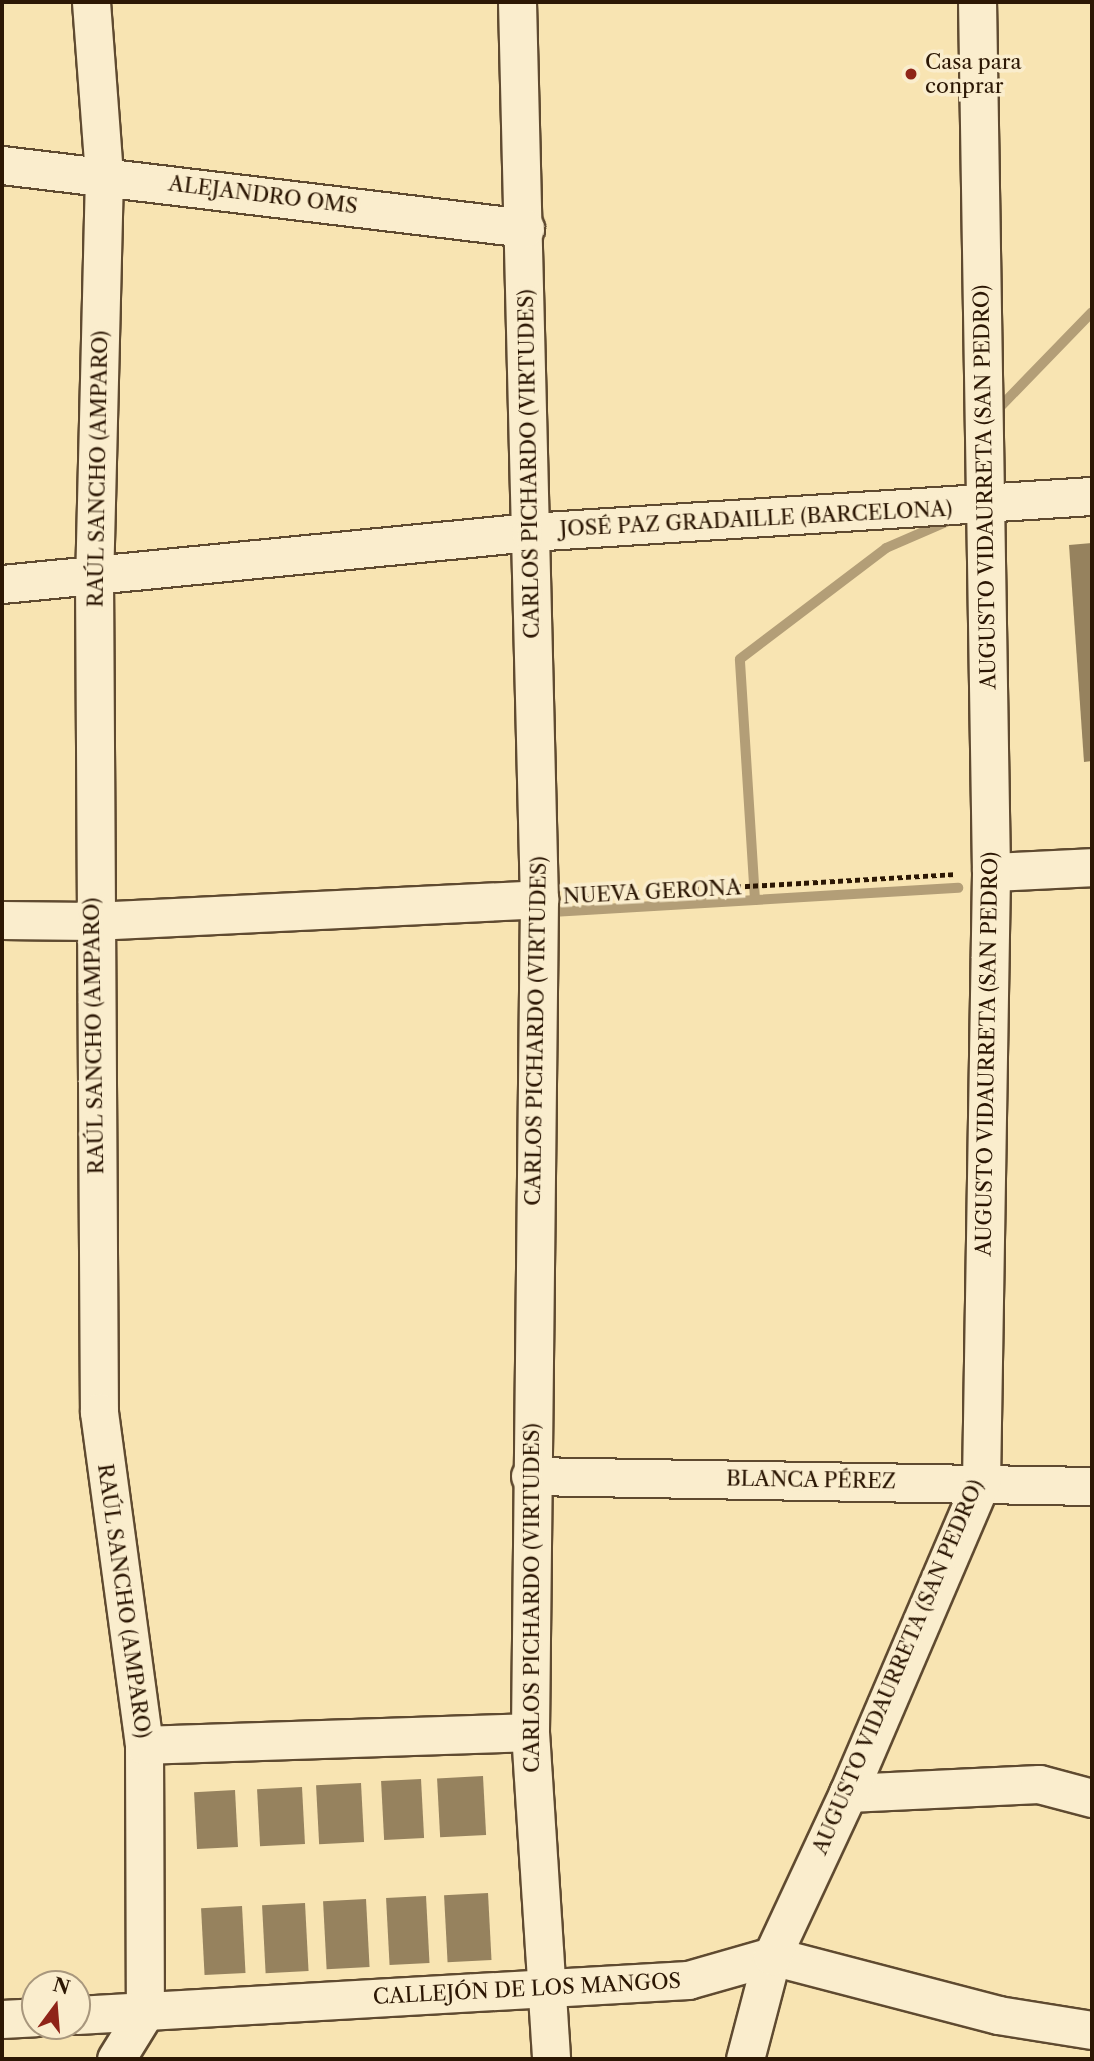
<!DOCTYPE html>
<meta charset="utf-8">
<style>
body{margin:0}
#map{position:relative;width:1094px;height:2061px;overflow:hidden;background:#f8e4b2;font-family:"Libre Caslon Text",serif}
div>[style]{position:absolute}
[style*='--x']{left:calc(var(--x)*1px);top:calc(var(--y)*1px);width:calc(var(--w)*1px);rotate:calc(var(--a)*1deg)}
.stream>*{height:10px;margin:-5px;padding:0 5px;transform-origin:5px;border-radius:5px;background:#b39e77}
.building>*{inset:0;background:#96825e;transform-origin:0 0}
.path>*{height:4.5px;margin-top:-2.25px;transform-origin:0;background:repeating-linear-gradient(90deg,#2c1704 0 5px,transparent 0 8.5px)}
.roads{filter:drop-shadow(2px 0 #5f4a30) drop-shadow(-2px 0 #5f4a30) drop-shadow(0 2px #5f4a30) drop-shadow(0 -2px #5f4a30)}
.minor>*{height:37px;margin:-18.5px;padding:0 18.5px;transform-origin:18.5px;border-radius:18.5px;background:#faedcd}
.dots>*{width:19px;height:19px;translate:-50% -50%;box-sizing:border-box;border:4px solid #faedcd;border-radius:50%}
span{translate:-50% -50%;white-space:nowrap;text-align:center;line-height:1.15;-webkit-text-stroke:7px #faedcd;paint-order:stroke}
.poi-label{font-size:21px;color:#2c1704}
.left{translate:0 -50%;text-align:left}
.street-label{font-size:21px;color:#2c1704}
.frame{position:absolute;inset:0;border:4px solid #2c1704;pointer-events:none}
.north{position:absolute;left:21px;top:1970px;width:70px;height:70px;box-sizing:border-box;background:#faedcd;border:2px solid #a8977d;border-radius:50%;rotate:16deg;font-size:19px;font-weight:700;line-height:28px;text-align:center;color:#2c1704}
.north::after{content:'';display:block;margin:auto;width:24px;height:32px;background:#8f2418;clip-path:polygon(50% 0,100% 100%,50% 72%,0 100%)}
</style>
<div id="map">
<div class="stream">
<i style="--x:1000;--y:417;--w:10;--a:-90"></i>
<i style="--x:1000;--y:407;--w:132;--a:-45.9"></i>
<i style="--x:755;--y:900;--w:241;--a:-93.6"></i>
<i style="--x:740;--y:659;--w:183;--a:-37.2"></i>
<i style="--x:886;--y:548;--w:73;--a:-23.4"></i>
<i style="--x:552;--y:912;--w:407;--a:-3.4"></i>
</div>
<div class="building">
<i style="clip-path:polygon(1092px 543px,1092px 761px,1084px 762px,1069px 545px)"></i>
<i style="left:483px;top:1776px;width:59px;height:46px;rotate:87deg"></i>
<i style="left:421px;top:1779px;width:59px;height:40px;rotate:87deg"></i>
<i style="left:361px;top:1783px;width:59px;height:45px;rotate:87deg"></i>
<i style="left:302px;top:1787px;width:57px;height:45px;rotate:87deg"></i>
<i style="left:235px;top:1790px;width:57px;height:41px;rotate:87deg"></i>
<i style="left:488px;top:1893px;width:67px;height:44px;rotate:87deg"></i>
<i style="left:426px;top:1896px;width:67px;height:40px;rotate:87deg"></i>
<i style="left:366px;top:1899px;width:68px;height:43px;rotate:87deg"></i>
<i style="left:305px;top:1903px;width:68px;height:43px;rotate:87deg"></i>
<i style="left:242px;top:1906px;width:67px;height:41px;rotate:87deg"></i>
</div>
<div class="path">
<i style="--x:575;--y:896;--w:380;--a:-3.3"></i>
</div>
<div class="roads">
<div class="minor">
<i style="--x:91;--y:2;--w:173;--a:85.7"></i>
<i style="--x:104;--y:175;--w:402;--a:91.4"></i>
<i style="--x:94;--y:577;--w:835;--a:89.66"></i>
<i style="--x:99;--y:1412;--w:336;--a:82.3"></i>
<i style="--x:144;--y:1745;--w:267;--a:89.8"></i>
<i style="--x:145;--y:2012;--w:55;--a:121.7"></i>
<i style="--x:517;--y:2;--w:897;--a:88.6"></i>
<i style="--x:539;--y:899;--w:833;--a:90.62"></i>
<i style="--x:530;--y:1732;--w:328;--a:86.3"></i>
<i style="--x:2;--y:165;--w:527;--a:6.87"></i>
<i style="--x:2;--y:584;--w:531;--a:-5.62"></i>
<i style="--x:530;--y:532;--w:563;--a:-3.67"></i>
<i style="--x:991;--y:872;--w:101;--a:-2.8"></i>
<i style="--x:2;--y:920;--w:91;--a:0.6"></i>
<i style="--x:93;--y:921;--w:447;--a:-2.8"></i>
<i style="--x:530;--y:1476;--w:562;--a:1.02"></i>
<i style="--x:144;--y:1745;--w:386;--a:-1.9"></i>
<i style="--x:848;--y:1793;--w:191;--a:-2.7"></i>
<i style="--x:1039;--y:1784;--w:55;--a:14.8"></i>
<i style="--x:77;--y:2015;--w:612;--a:-3.28"></i>
<i style="--x:688;--y:1980;--w:87;--a:-15.9"></i>
<i style="--x:772;--y:1956;--w:234;--a:14.6"></i>
<i style="--x:998;--y:2015;--w:95;--a:9.1"></i>
<i style="--x:2;--y:2019;--w:33;--a:-3"></i>
<i style="--x:745;--y:2059;--w:106;--a:-75.3"></i>
<i style="--x:772;--y:1956;--w:180;--a:-65"></i>
<i style="--x:848;--y:1793;--w:337;--a:-66.8"></i>
<i style="--x:981;--y:1483;--w:611;--a:-89.06"></i>
<i style="--x:991;--y:872;--w:870;--a:-90.92"></i>
</div>
</div>
<div class="dots">
<i style="left:911px;top:74px;background:#8f2418"></i>
</div>
<div class="poi-label">
<span class="left" style="left:925px;top:74px">Casa para<br>conprar</span>
</div>
<div class="street-label">
<span style="left:263px;top:195px;rotate:7deg">ALEJANDRO OMS</span>
<span style="left:529px;top:464px;rotate:-91deg">CARLOS PICHARDO (VIRTUDES)</span>
<span style="left:98px;top:469px;rotate:-89deg">RAÚL SANCHO (AMPARO)</span>
<span style="left:985px;top:487px;rotate:-91deg">AUGUSTO VIDAURRETA (SAN PEDRO)</span>
<span style="left:756px;top:519px;rotate:-3deg">JOSÉ PAZ GRADAILLE (BARCELONA)</span>
<span style="left:652px;top:892px;rotate:-3deg">NUEVA GERONA</span>
<span style="left:536px;top:1031px;rotate:-89deg">CARLOS PICHARDO (VIRTUDES)</span>
<span style="left:94px;top:1036px;rotate:-91deg">RAÚL SANCHO (AMPARO)</span>
<span style="left:987px;top:1054px;rotate:-89deg">AUGUSTO VIDAURRETA (SAN PEDRO)</span>
<span style="left:811px;top:1480px;rotate:1deg">BLANCA PÉREZ</span>
<span style="left:532px;top:1598px;rotate:-90deg">CARLOS PICHARDO (VIRTUDES)</span>
<span style="left:124px;top:1601px;rotate:82deg">RAÚL SANCHO (AMPARO)</span>
<span style="left:898px;top:1667px;rotate:-67deg">AUGUSTO VIDAURRETA (SAN PEDRO)</span>
<span style="left:527px;top:1989px;rotate:-3deg">CALLEJÓN DE LOS MANGOS</span>
</div>
<div class="frame"></div>
<div class="north">N</div>
</div>
